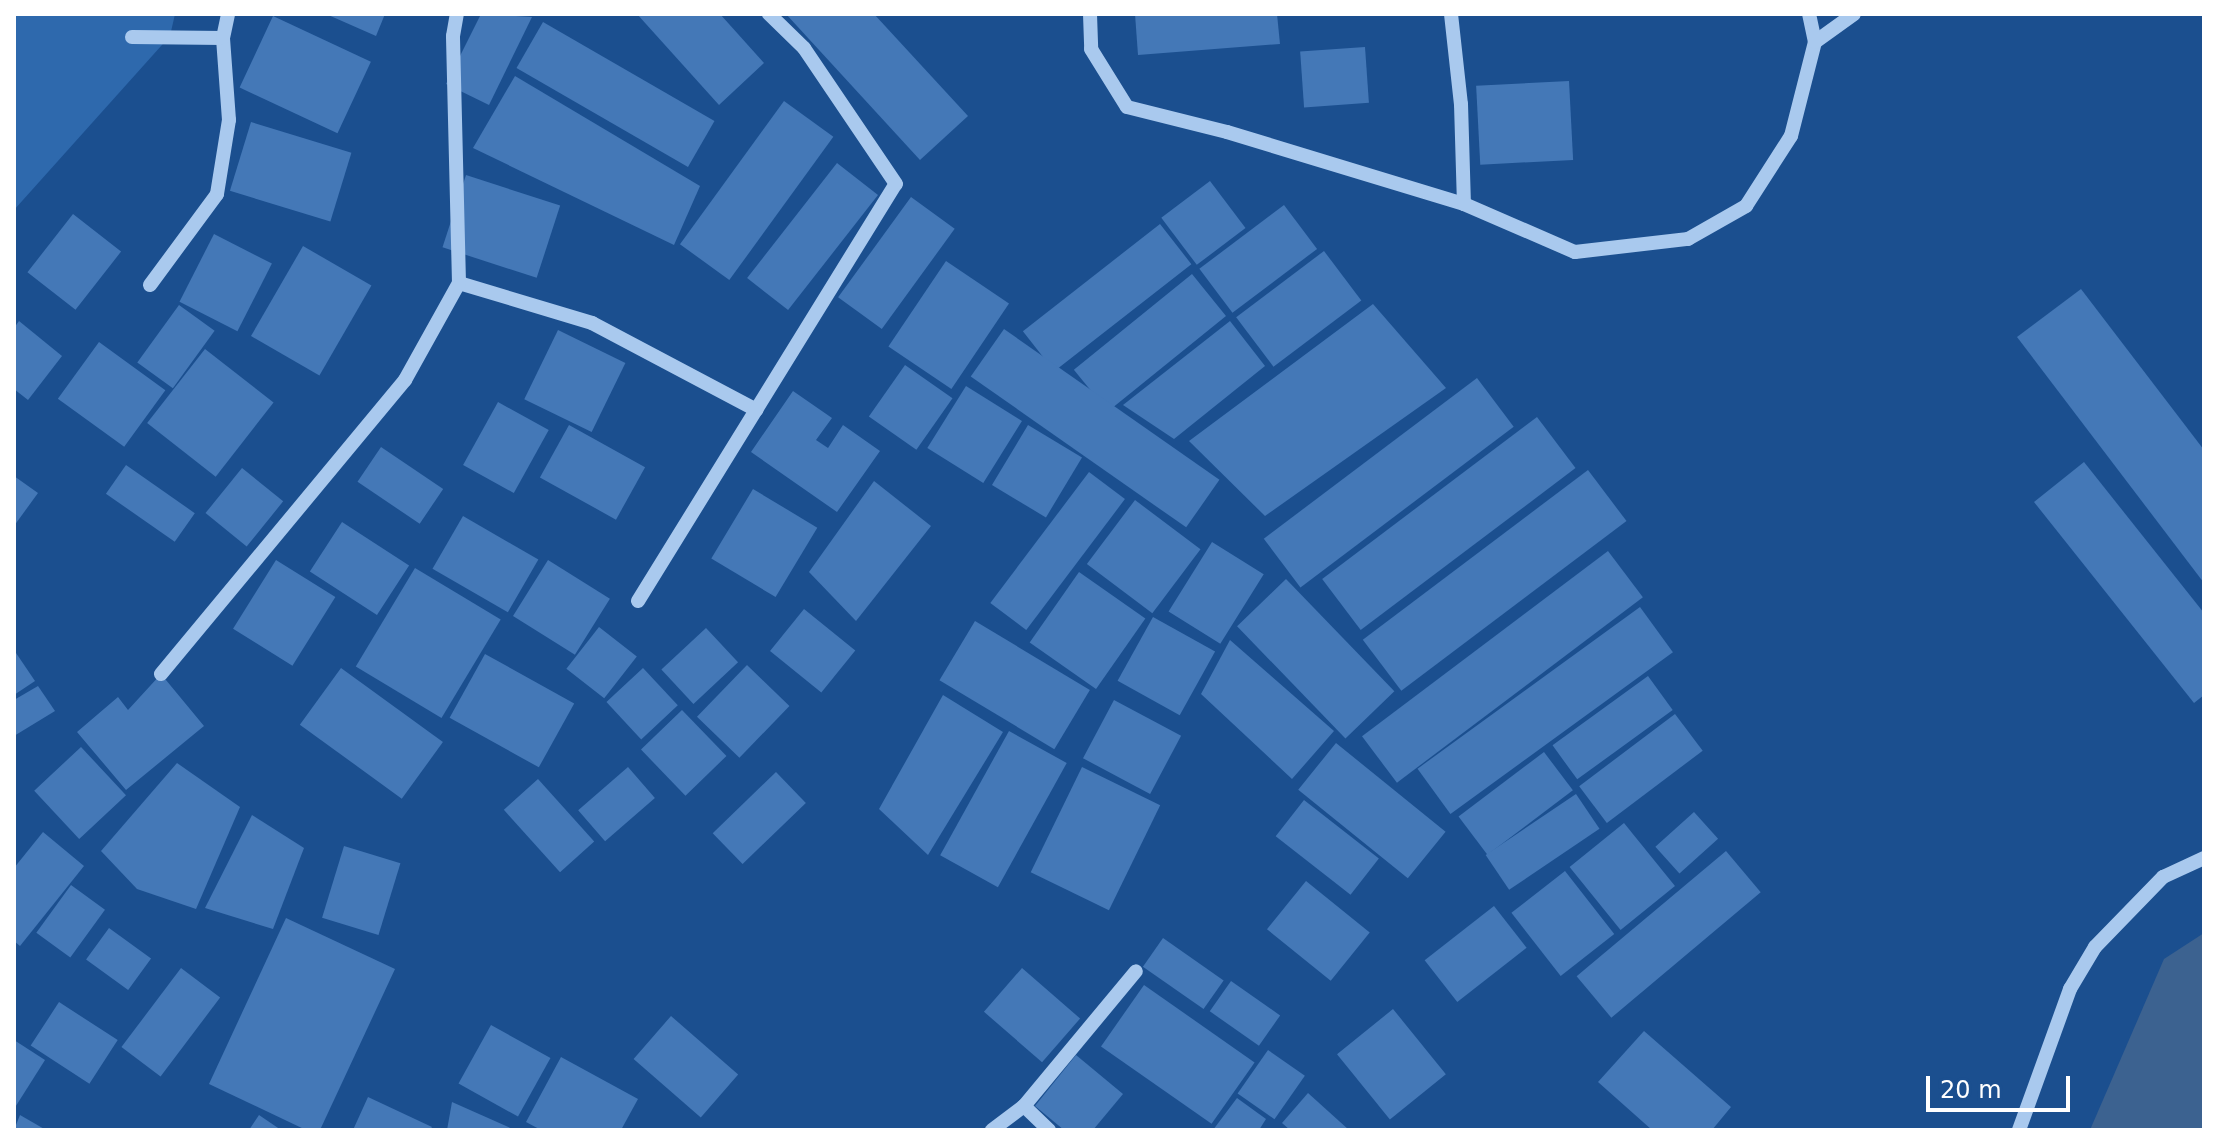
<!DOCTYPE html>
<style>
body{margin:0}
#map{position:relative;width:2218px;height:1144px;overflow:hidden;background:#1b4f8f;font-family:"DejaVu Sans",sans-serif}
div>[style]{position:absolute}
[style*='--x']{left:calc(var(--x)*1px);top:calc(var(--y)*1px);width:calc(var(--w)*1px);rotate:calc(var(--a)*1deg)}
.green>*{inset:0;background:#2e69ad}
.water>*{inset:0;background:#3c6290}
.building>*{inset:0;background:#4478b7;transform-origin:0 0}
.minor>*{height:14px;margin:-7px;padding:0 7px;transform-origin:7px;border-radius:7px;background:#a9c9ee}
span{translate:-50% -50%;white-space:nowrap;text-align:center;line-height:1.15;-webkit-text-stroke:6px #1b4f8f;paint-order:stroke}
.frame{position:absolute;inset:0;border:16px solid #fff;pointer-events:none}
.scale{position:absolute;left:1926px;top:1076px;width:144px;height:36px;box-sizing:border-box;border:4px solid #fff;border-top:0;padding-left:10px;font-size:24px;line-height:28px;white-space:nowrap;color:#fff;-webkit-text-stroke:6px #1b4f8f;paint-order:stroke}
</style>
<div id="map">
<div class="green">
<i style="clip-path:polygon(14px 14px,175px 14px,170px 36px,14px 210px)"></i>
</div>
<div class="water">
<i style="clip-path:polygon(2204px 933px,2204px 1130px,2090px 1130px,2164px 959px)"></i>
</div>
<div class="building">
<i style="clip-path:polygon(326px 14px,385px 14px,376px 36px)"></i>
<i style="clip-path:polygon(481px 14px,532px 17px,489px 105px,446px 84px)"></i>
<i style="clip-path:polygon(637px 14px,720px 14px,764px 63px,719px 105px)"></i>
<i style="clip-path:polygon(786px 14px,874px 14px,968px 116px,920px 160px)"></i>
<i style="clip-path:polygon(1135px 14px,1277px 14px,1280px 44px,1138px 55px)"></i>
<i style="left:273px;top:16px;width:108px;height:79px;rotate:25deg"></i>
<i style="left:543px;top:22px;width:198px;height:53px;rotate:30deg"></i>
<i style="left:1365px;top:47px;width:56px;height:65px;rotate:86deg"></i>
<i style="clip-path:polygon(515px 76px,700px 186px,674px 245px,473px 148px)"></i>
<i style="left:1569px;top:81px;width:79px;height:93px;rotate:87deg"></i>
<i style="left:784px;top:101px;width:61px;height:177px;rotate:36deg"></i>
<i style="left:251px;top:122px;width:105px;height:72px;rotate:17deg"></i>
<i style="left:837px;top:163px;width:52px;height:146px;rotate:38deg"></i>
<i style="left:466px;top:175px;width:99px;height:76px;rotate:18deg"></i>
<i style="left:1210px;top:181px;width:59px;height:61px;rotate:53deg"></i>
<i style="left:911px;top:197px;width:54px;height:124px;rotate:36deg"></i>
<i style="left:1284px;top:205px;width:55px;height:106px;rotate:53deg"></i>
<i style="left:73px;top:214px;width:61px;height:74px;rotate:38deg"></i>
<i style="left:1160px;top:224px;width:51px;height:174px;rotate:52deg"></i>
<i style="left:214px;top:234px;width:65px;height:76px;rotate:27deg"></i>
<i style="left:303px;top:246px;width:79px;height:104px;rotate:30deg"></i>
<i style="left:1324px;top:251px;width:62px;height:110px;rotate:53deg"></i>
<i style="left:946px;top:261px;width:76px;height:103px;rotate:34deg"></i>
<i style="left:1192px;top:274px;width:54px;height:152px;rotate:51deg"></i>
<i style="clip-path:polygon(2081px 289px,2204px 450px,2204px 583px,2017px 337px)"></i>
<i style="clip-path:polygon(1373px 304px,1446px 388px,1265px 516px,1189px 441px)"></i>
<i style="left:179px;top:305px;width:44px;height:71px;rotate:36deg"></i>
<i style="clip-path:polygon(19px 321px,62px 356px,28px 400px,14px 389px,14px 328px)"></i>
<i style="clip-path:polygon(1230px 321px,1265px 366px,1174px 439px,1123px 405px)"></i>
<i style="left:1004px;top:329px;width:263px;height:58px;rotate:35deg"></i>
<i style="left:558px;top:330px;width:75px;height:77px;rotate:26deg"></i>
<i style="left:99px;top:342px;width:82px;height:70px;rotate:36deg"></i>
<i style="left:205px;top:349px;width:87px;height:94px;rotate:38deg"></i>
<i style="left:905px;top:365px;width:58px;height:63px;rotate:35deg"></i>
<i style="left:1477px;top:378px;width:61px;height:267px;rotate:53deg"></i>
<i style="left:966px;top:386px;width:66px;height:73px;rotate:32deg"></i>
<i style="clip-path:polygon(793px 391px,832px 418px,816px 440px,828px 448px,843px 425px,880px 451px,837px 512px,751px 452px)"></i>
<i style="left:498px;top:402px;width:58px;height:72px;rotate:29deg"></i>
<i style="left:1537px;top:417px;width:64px;height:269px;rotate:53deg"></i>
<i style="left:569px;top:425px;width:87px;height:60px;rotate:29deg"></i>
<i style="left:1028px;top:425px;width:63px;height:70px;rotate:31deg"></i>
<i style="left:381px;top:447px;width:75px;height:42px;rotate:34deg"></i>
<i style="clip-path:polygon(2084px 462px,2204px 613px,2204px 695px,2194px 703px,2034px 502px)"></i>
<i style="left:126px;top:465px;width:84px;height:35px;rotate:35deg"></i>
<i style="left:242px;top:468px;width:53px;height:58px;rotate:39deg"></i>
<i style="left:1588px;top:470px;width:64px;height:282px;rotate:53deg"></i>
<i style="left:1089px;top:472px;width:45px;height:164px;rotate:37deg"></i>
<i style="clip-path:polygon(14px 476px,38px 493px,14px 526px)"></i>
<i style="clip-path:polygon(874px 481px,931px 526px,856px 621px,809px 572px)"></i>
<i style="left:753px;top:489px;width:75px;height:81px;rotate:31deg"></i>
<i style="left:1135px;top:500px;width:82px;height:80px;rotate:37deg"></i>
<i style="left:463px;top:516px;width:87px;height:61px;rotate:30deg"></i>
<i style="left:342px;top:522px;width:80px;height:59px;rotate:33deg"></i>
<i style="left:1212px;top:542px;width:61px;height:82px;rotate:32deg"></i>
<i style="left:1608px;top:551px;width:58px;height:308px;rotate:53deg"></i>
<i style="left:276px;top:560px;width:70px;height:81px;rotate:32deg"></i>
<i style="left:548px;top:560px;width:73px;height:66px;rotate:32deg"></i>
<i style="left:415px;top:568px;width:100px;height:115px;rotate:31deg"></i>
<i style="left:1079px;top:572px;width:81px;height:86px;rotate:35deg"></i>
<i style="left:1286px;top:579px;width:156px;height:68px;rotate:46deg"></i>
<i style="left:1640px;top:607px;width:56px;height:275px;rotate:54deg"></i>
<i style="left:804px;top:609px;width:66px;height:54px;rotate:39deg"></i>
<i style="left:1153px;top:617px;width:71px;height:73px;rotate:29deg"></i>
<i style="left:975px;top:621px;width:134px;height:69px;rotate:31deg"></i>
<i style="left:599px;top:627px;width:48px;height:53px;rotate:38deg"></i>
<i style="left:706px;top:628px;width:47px;height:61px;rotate:47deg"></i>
<i style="clip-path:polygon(1230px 640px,1334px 731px,1292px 779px,1201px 694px)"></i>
<i style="clip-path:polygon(14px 650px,35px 681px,14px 695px)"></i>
<i style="left:485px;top:654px;width:102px;height:73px;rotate:29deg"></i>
<i style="left:747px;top:665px;width:59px;height:72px;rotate:44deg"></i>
<i style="left:341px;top:668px;width:126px;height:70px;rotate:36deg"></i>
<i style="left:643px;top:668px;width:51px;height:50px;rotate:47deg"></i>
<i style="clip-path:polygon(161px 674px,204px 726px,126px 790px,77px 732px,118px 697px,128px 710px)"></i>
<i style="left:1648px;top:676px;width:42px;height:118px;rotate:54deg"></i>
<i style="clip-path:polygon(38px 686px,55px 711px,14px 736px,14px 700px)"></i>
<i style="clip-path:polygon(943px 695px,1003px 732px,928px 855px,879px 809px)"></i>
<i style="left:1114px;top:700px;width:76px;height:66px;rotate:28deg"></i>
<i style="left:682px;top:710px;width:64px;height:57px;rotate:46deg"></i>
<i style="left:1675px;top:714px;width:46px;height:120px;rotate:53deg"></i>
<i style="left:1009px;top:731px;width:66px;height:142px;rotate:29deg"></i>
<i style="left:1336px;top:743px;width:141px;height:60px;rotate:39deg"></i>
<i style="left:81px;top:747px;width:66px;height:64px;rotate:47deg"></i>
<i style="left:1544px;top:752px;width:48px;height:107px;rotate:53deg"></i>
<i style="clip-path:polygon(177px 763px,240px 807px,196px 909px,137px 889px,101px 851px)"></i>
<i style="left:628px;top:767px;width:41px;height:66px;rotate:49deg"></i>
<i style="left:1082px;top:767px;width:87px;height:117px;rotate:26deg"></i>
<i style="left:776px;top:772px;width:43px;height:88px;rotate:46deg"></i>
<i style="left:538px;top:779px;width:84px;height:46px;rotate:48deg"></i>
<i style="left:1576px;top:794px;width:42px;height:109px;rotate:56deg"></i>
<i style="left:1304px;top:800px;width:95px;height:46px;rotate:38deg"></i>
<i style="left:1694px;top:812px;width:36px;height:52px;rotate:48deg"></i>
<i style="clip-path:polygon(252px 815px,304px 848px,273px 929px,205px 908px)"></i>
<i style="left:1624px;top:823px;width:81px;height:70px;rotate:51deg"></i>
<i style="clip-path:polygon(43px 832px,84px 866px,20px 946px,14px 941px,14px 868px)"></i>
<i style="left:344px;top:846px;width:59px;height:75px;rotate:17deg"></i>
<i style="left:1726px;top:851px;width:54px;height:195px;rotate:50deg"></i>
<i style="left:1565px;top:871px;width:80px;height:68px;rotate:52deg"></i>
<i style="left:1306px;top:881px;width:82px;height:62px;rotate:39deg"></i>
<i style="left:71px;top:885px;width:42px;height:59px;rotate:36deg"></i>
<i style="left:1494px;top:906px;width:53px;height:88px;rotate:52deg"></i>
<i style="clip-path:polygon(286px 918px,395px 969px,320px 1130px,306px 1130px,209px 1084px)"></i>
<i style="left:109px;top:928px;width:52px;height:39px;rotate:36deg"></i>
<i style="left:1163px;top:938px;width:74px;height:35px;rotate:35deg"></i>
<i style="left:181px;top:968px;width:49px;height:99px;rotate:37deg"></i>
<i style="left:1022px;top:968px;width:77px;height:58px;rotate:41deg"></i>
<i style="left:1231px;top:981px;width:60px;height:37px;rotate:35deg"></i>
<i style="left:1144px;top:985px;width:135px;height:75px;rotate:35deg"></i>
<i style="left:59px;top:1002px;width:70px;height:52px;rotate:33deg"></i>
<i style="left:1393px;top:1009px;width:84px;height:72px;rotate:51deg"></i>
<i style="left:671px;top:1016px;width:89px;height:57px;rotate:41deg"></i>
<i style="left:491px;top:1025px;width:68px;height:67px;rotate:29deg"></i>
<i style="clip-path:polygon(1644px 1031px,1731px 1107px,1712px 1130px,1652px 1130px,1598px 1082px)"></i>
<i style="clip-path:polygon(14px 1040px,45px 1060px,14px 1109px)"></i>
<i style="left:1268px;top:1050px;width:45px;height:53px;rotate:35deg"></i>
<i style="clip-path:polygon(1076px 1055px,1123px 1094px,1093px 1130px,1064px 1130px,1035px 1106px)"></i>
<i style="clip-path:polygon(561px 1057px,638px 1099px,621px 1130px,541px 1130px,526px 1122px)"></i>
<i style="clip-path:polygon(1308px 1093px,1349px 1130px,1290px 1130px,1282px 1123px)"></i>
<i style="clip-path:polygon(368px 1097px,432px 1127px,430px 1130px,353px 1130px)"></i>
<i style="clip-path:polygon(1237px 1098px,1266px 1119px,1259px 1130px,1213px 1130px)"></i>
<i style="clip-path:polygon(452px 1102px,515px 1130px,447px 1130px)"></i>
<i style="clip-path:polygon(20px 1115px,46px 1130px,14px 1130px)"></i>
<i style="clip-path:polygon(259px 1115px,281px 1130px,249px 1130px)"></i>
</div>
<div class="minor">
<i style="--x:1090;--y:14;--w:35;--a:88"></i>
<i style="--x:1091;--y:49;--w:68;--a:58.2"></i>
<i style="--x:1127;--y:107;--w:103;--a:14"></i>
<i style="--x:1227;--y:132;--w:248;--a:16.9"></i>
<i style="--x:1464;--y:204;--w:121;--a:23.4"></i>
<i style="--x:1575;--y:252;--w:114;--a:-6.6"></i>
<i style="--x:1688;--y:239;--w:67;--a:-29.6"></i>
<i style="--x:1746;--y:206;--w:83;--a:-57.3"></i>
<i style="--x:1791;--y:136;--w:97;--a:-75.7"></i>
<i style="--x:1815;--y:42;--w:29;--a:-102"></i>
<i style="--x:1451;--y:14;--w:91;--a:83.7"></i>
<i style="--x:1461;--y:104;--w:100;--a:88.3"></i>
<i style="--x:132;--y:37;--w:91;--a:0.6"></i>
<i style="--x:1815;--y:42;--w:48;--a:-35.7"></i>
<i style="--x:459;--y:283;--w:139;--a:16.7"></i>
<i style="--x:592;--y:323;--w:186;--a:27.9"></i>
<i style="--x:150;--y:285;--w:113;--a:-53.6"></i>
<i style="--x:217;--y:194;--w:75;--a:-80.8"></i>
<i style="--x:229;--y:120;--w:82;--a:-94.2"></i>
<i style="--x:223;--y:38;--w:25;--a:-78"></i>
<i style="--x:638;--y:601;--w:490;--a:-58.3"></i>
<i style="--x:896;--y:184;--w:164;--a:-124.1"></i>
<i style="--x:804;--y:48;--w:49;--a:-135.8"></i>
<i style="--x:161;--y:674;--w:382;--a:-50.3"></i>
<i style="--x:405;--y:380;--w:111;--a:-60.9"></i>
<i style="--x:459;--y:283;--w:247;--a:-91.4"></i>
<i style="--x:453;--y:36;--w:22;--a:-80"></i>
<i style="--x:1024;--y:1106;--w:35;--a:44"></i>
<i style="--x:992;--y:1130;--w:40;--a:-37"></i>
<i style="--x:1024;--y:1106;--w:175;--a:-50.3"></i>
<i style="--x:2019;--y:1130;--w:150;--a:-70.1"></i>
<i style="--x:2070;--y:989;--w:49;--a:-59.2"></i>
<i style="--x:2095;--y:947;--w:98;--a:-45.8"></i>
<i style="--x:2163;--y:877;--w:45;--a:-24.9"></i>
</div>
<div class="frame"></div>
<div class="scale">20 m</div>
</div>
